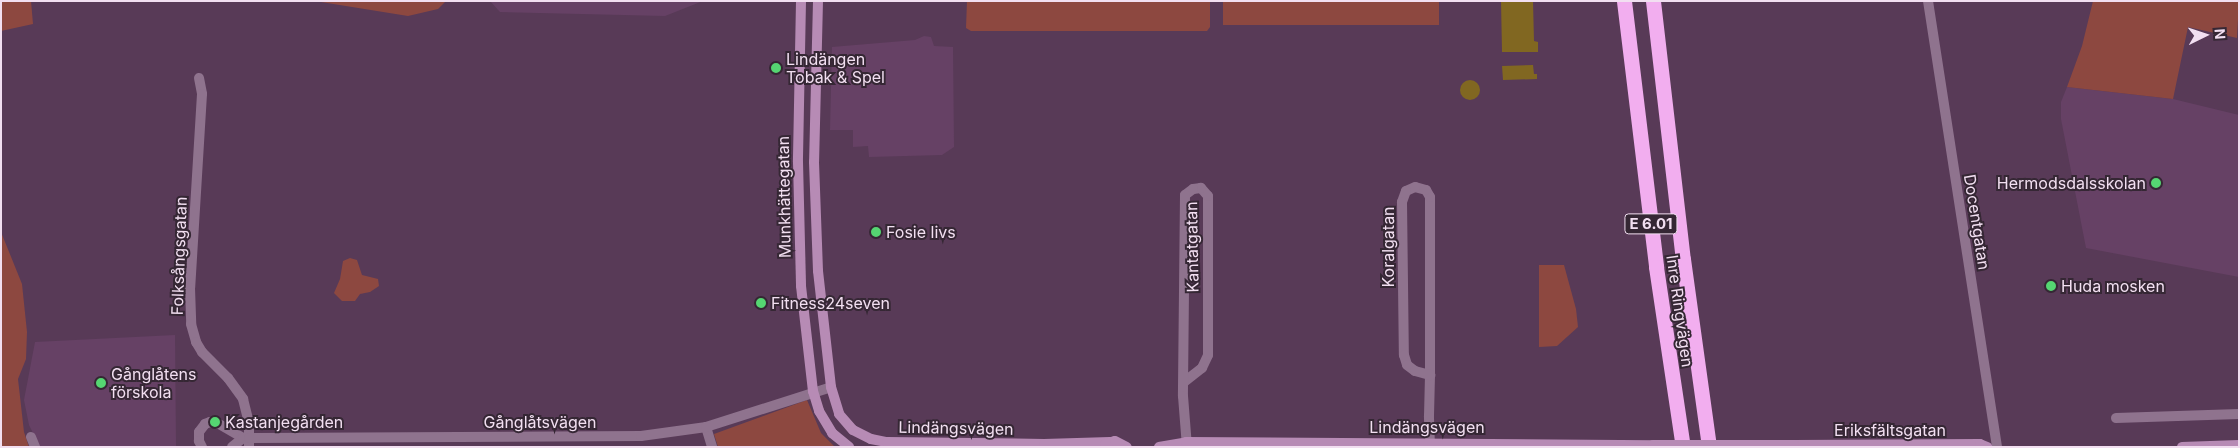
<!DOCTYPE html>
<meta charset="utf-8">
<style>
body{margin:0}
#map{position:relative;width:2240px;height:448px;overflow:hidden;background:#583a57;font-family:Inter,sans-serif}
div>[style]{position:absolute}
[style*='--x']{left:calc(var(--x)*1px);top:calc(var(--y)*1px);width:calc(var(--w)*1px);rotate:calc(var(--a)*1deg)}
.built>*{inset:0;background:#664165}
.green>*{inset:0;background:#8d4840;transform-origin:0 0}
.water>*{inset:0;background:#816721}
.round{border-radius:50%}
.street>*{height:10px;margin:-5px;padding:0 5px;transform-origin:5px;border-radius:5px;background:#8f738e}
.secondary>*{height:10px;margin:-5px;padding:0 5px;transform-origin:5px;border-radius:5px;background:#b78bb5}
.highway>*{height:15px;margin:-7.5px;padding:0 7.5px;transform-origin:7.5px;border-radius:7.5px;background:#f2aeef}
.secondary-bridge>*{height:10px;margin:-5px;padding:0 5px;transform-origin:5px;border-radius:5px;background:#b78bb5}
.dots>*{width:14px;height:14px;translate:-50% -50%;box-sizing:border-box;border:2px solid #352734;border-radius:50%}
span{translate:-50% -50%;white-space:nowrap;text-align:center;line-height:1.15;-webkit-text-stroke:4px #352734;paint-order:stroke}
.shield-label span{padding:1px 4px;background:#352734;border:1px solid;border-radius:4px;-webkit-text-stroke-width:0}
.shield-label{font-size:15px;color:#f2dff1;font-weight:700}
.poi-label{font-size:16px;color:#f2dff1}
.left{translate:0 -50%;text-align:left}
.right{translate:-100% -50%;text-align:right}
.street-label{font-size:16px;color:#f2dff1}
.frame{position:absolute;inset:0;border:2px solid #f2dff1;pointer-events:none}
.north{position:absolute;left:2180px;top:10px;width:50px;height:50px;-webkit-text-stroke:4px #352734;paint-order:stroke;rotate:86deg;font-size:14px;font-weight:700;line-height:20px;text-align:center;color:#f2dff1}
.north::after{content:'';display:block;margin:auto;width:18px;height:22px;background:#f2dff1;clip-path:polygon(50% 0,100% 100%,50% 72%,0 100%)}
</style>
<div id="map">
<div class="built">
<i style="clip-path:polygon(490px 1px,703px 1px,665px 16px,500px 12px)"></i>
<i style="clip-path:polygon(924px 36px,931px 37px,934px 46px,953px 47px,954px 147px,942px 155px,869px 157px,868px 146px,853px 147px,853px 130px,830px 130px,832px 47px,915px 40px)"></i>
<i style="clip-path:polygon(2067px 87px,2173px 99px,2239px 115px,2239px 277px,2086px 248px,2061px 119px,2061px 102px)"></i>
<i style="clip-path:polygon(175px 335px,176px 447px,40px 447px,29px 425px,24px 400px,35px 342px)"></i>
</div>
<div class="green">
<i style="clip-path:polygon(1px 1px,31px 1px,33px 24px,1px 31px)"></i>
<i style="clip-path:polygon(299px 1px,446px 1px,438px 9px,408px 16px,321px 2px)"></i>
<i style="clip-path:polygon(967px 1px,1210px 1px,1210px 27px,1207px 31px,971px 31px,966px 28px)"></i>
<i style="left:1223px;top:1px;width:216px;height:24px"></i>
<i style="clip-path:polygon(2093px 1px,2239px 1px,2237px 38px,2188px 27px,2173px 99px,2067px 87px,2082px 46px)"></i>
<i style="clip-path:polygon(1px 232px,22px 284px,27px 332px,26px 359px,18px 379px,24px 432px,29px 447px,1px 447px)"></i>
<i style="clip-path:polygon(350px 258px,357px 260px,362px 275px,378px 279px,379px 286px,370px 292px,360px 294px,355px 301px,342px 301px,334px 293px,340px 279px,343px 261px)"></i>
<i style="clip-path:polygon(1539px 265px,1564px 265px,1576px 309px,1578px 327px,1557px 346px,1539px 347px)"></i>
<i style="clip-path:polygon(807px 400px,821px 433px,835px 447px,718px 447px,714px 434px)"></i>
</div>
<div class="water">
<i style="clip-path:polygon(1501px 1px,1533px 1px,1534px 41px,1538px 42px,1538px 52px,1502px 52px)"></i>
<i style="clip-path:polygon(1533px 65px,1534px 74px,1537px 74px,1537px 79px,1503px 80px,1502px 66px)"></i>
<i class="round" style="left:1460px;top:80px;width:20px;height:20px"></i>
</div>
<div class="street">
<i style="--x:1928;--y:1;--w:451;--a:81.2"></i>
<i style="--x:199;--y:78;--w:16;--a:79"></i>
<i style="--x:202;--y:94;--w:194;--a:93.5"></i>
<i style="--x:190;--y:288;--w:36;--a:88"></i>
<i style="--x:191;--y:324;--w:19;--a:74"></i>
<i style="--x:196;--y:342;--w:12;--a:59"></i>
<i style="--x:202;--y:352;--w:37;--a:45"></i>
<i style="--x:228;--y:378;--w:26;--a:54"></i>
<i style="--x:243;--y:399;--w:25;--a:76"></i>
<i style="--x:249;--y:423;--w:24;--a:90"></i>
<i style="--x:1184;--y:382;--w:23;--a:-38"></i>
<i style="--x:1202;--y:368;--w:14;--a:-65"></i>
<i style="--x:1208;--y:355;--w:159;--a:-90"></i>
<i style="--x:1208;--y:196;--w:11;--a:-131"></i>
<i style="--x:1201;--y:188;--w:8;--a:173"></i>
<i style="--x:1193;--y:189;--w:10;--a:143"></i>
<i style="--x:1185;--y:195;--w:201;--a:90.6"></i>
<i style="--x:1183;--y:396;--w:51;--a:85.5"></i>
<i style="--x:2116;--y:418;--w:123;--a:-1.9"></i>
<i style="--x:706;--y:427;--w:21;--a:73"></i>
<i style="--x:31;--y:437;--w:11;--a:68"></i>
<i style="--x:202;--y:447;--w:7;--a:-117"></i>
<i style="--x:199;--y:441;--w:9;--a:-90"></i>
<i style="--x:199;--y:432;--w:10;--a:-53"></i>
<i style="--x:205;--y:424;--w:5;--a:-22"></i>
<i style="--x:210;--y:422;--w:9;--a:13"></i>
<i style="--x:219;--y:424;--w:28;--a:30"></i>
<i style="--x:232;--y:447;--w:14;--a:-39"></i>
<i style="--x:243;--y:438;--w:6;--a:0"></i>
<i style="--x:249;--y:438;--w:392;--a:-0.3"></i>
<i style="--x:641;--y:436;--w:66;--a:-7.9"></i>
<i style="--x:706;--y:427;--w:131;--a:-17.7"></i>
<i style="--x:1430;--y:447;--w:31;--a:-92"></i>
<i style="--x:1429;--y:416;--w:41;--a:-88.6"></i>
<i style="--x:1430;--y:375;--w:178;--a:-90"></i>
<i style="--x:1430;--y:197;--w:8;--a:-120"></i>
<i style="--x:1426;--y:190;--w:11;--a:-165"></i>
<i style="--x:1415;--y:187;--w:10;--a:156"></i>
<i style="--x:1406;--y:191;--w:12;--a:110"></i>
<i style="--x:1402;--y:202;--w:153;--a:89.3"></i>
<i style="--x:1404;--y:355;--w:10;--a:73"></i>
<i style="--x:1407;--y:365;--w:10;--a:37"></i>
<i style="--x:1415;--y:371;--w:16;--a:15"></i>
</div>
<div class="secondary">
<i style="--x:801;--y:1;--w:161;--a:91.1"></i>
<i style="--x:798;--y:162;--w:124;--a:88.6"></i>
<i style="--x:801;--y:286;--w:106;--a:83.5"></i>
<i style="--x:813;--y:391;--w:21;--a:73"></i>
<i style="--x:819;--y:411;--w:26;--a:59"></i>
<i style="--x:832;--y:433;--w:22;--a:39"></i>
<i style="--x:818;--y:1;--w:161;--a:91.4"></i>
<i style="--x:814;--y:162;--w:109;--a:87.9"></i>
<i style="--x:818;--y:271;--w:117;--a:83.6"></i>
<i style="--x:831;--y:387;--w:28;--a:73"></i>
<i style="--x:839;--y:414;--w:21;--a:49"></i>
<i style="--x:853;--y:430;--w:20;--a:27"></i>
<i style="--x:871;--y:439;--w:16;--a:11"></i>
<i style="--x:887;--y:442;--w:157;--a:0.7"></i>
<i style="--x:1044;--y:444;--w:66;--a:-1.7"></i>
<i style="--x:1105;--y:444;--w:10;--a:-17"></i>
<i style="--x:1115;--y:441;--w:13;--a:27"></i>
<i style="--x:1794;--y:445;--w:186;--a:-0.3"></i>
<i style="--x:1980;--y:444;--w:8;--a:23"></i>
<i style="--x:1159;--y:447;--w:27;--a:-10"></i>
<i style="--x:1186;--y:442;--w:467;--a:0.4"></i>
<i style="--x:2182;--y:447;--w:57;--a:-2"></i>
</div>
<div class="highway">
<i style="--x:1624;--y:1;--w:268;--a:83.1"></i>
<i style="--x:1656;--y:267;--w:182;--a:81.5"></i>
<i style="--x:1653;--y:1;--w:260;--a:83.4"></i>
<i style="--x:1683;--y:259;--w:190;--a:82.1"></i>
</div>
<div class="secondary-bridge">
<i style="--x:1653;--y:445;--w:141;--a:0"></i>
</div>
<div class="dots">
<i style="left:776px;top:68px;background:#55d672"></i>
<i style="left:2156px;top:183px;background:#55d672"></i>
<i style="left:876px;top:232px;background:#55d672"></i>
<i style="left:2051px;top:286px;background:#55d672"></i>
<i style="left:761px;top:303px;background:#55d672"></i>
<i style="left:101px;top:383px;background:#55d672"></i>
<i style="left:215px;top:422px;background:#55d672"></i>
</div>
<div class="shield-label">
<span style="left:1651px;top:224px">E 6.01</span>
</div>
<div class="poi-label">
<span class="left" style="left:786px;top:68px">Lindängen<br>Tobak &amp; Spel</span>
<span class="right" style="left:2146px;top:183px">Hermodsdalsskolan</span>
<span class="left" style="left:886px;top:232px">Fosie livs</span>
<span class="left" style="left:2061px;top:286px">Huda mosken</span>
<span class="left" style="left:771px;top:303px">Fitness24seven</span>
<span class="left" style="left:111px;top:383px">Gånglåtens<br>förskola</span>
<span class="left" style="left:225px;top:422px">Kastanjegården</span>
</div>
<div class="street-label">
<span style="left:784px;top:197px;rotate:-91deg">Munkhättegatan</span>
<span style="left:1977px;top:222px;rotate:81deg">Docentgatan</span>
<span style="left:1192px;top:247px;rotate:-91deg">Kantatgatan</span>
<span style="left:1388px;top:247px;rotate:-90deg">Koralgatan</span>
<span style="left:179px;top:256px;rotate:-88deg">Folksångsgatan</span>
<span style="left:1680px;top:311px;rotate:82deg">Inre Ringvägen</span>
<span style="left:540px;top:422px">Gånglåtsvägen</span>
<span style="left:1427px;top:427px">Lindängsvägen</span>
<span style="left:956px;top:428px;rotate:1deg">Lindängsvägen</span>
<span style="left:1890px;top:430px">Eriksfältsgatan</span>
</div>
<div class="frame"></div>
<div class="north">N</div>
</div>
